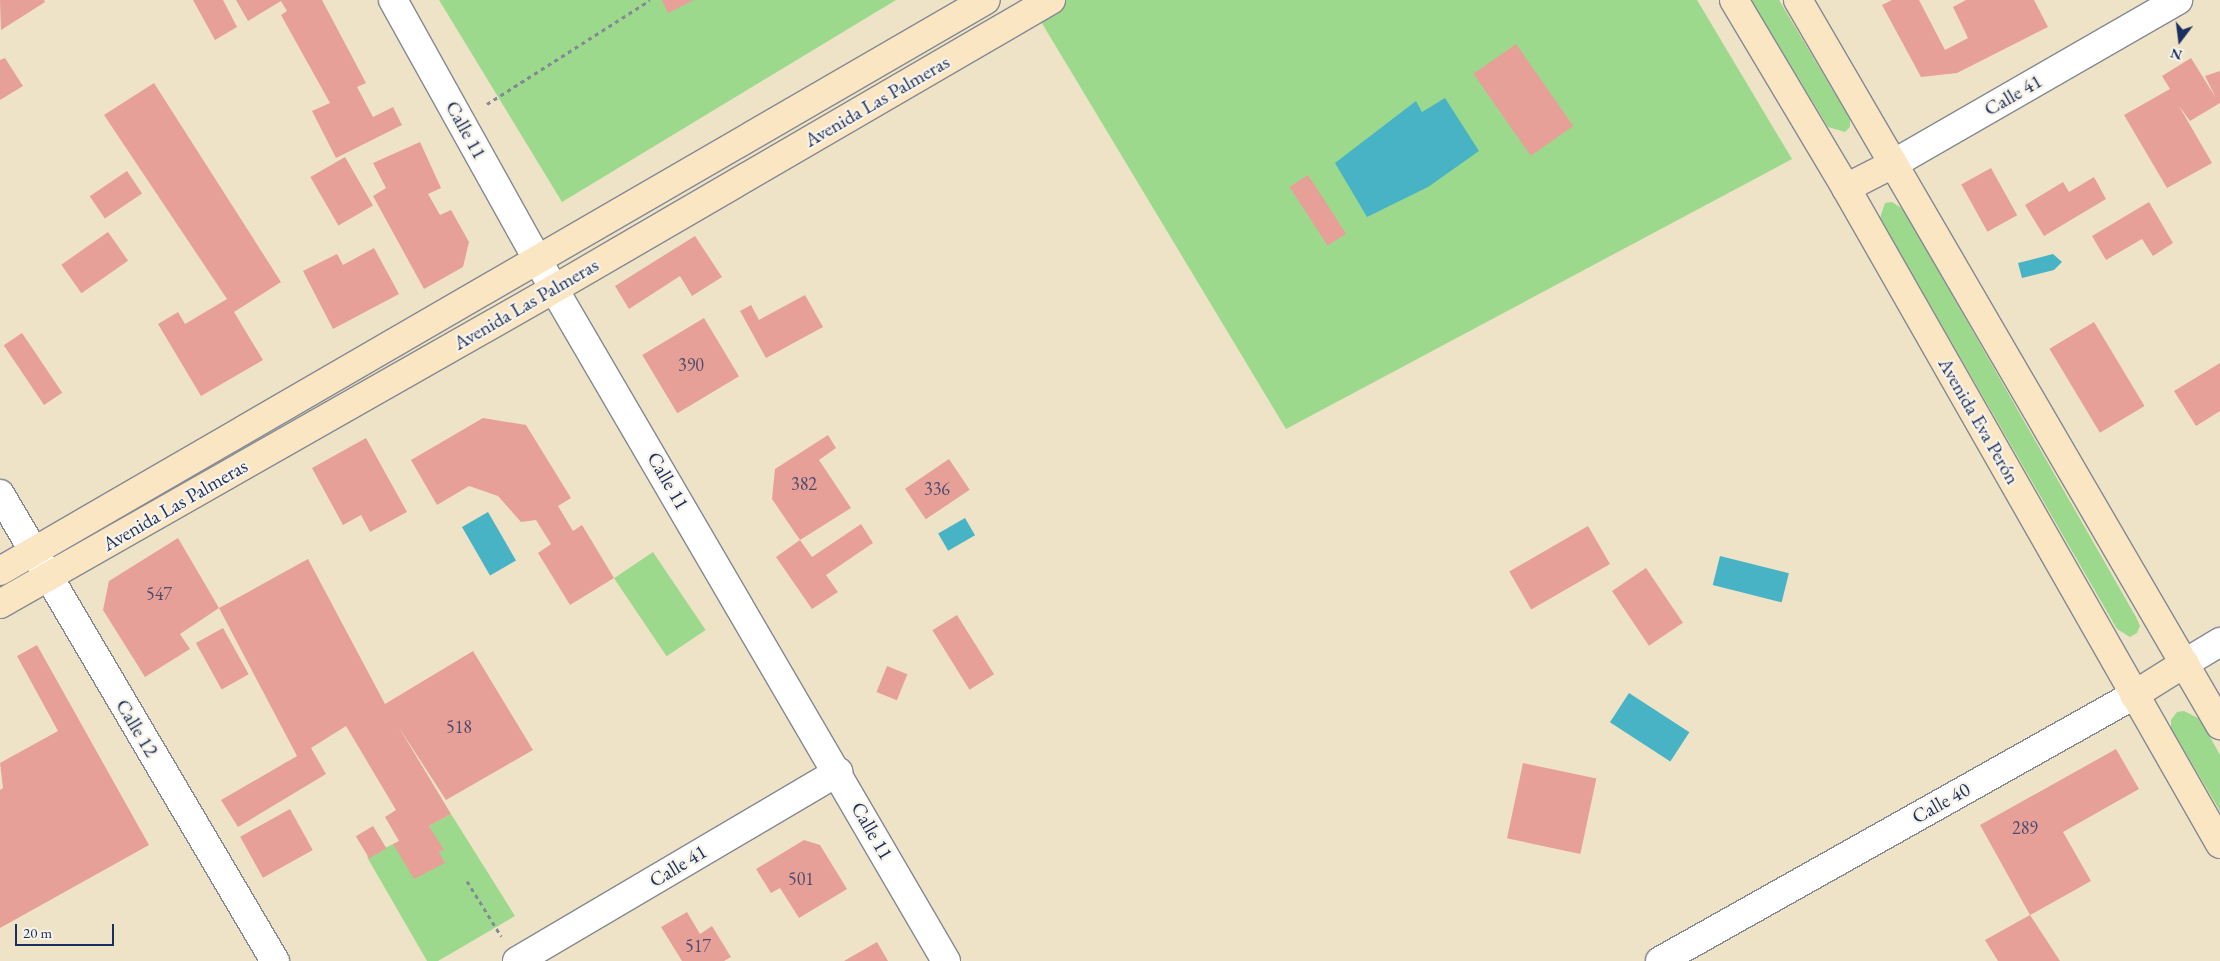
<!DOCTYPE html>
<meta charset="utf-8">
<style>
body{margin:0}
#map{position:relative;width:2220px;height:961px;overflow:hidden;background:#eee3c6;font-family:"EB Garamond",serif}
div>[style]{position:absolute}
[style*='--x']{left:calc(var(--x)*1px);top:calc(var(--y)*1px);width:calc(var(--w)*1px);rotate:calc(var(--a)*1deg)}
.green>*{inset:0;background:#9cd98d;transform-origin:0 0}
.water>*{inset:0;background:#47b3c4;transform-origin:0 0}
.building>*{inset:0;background:#e7a098;transform-origin:0 0}
.path>*{height:3px;margin-top:-1.5px;transform-origin:0;background:repeating-linear-gradient(90deg,#848992 0 4px,transparent 0 8px)}
.roads{filter:drop-shadow(1px 0 #848992) drop-shadow(-1px 0 #848992) drop-shadow(0 1px #848992) drop-shadow(0 -1px #848992)}
.minor>*{height:28px;margin:-14px;padding:0 14px;transform-origin:14px;border-radius:14px;background:#fff}
.secondary>*{height:28px;margin:-14px;padding:0 14px;transform-origin:14px;border-radius:14px;background:#fbe6c4}
span{translate:-50% -50%;white-space:nowrap;text-align:center;line-height:1.15;-webkit-text-stroke:4.5px #f7f3e8;paint-order:stroke}
.number-label{font-size:18px;color:#4e4b6c}
.number-label span{-webkit-text-stroke-width:0}
.street-label{font-size:20px;color:#1b2f5e}
.north{position:absolute;left:2155px;top:15px;width:50px;height:50px;-webkit-text-stroke:4px #f7f3e8;paint-order:stroke;rotate:195deg;font-size:14px;font-weight:700;line-height:20px;text-align:center;color:#1b2f5e}
.north::after{content:'';display:block;margin:auto;width:18px;height:22px;background:#1b2f5e;clip-path:polygon(50% 0,100% 100%,50% 72%,0 100%)}
.scale{position:absolute;left:15px;top:924px;width:99px;height:22px;box-sizing:border-box;border:2px solid #1b2f5e;border-top:0;padding-left:6px;font-size:15px;line-height:18px;white-space:nowrap;color:#1b2f5e;-webkit-text-stroke:4px #f7f3e8;paint-order:stroke}
</style>
<div id="map">
<div class="green">
<i style="clip-path:polygon(439px 0,896px 0,562px 202px)"></i>
<i style="clip-path:polygon(1063px 0,1697px 0,1792px 159px,1286px 429px,1037px 15px)"></i>
<i style="clip-path:polygon(1751px 0,1779px 0,1850px 119px,1850px 127px,1845px 132px,1828px 127px)"></i>
<i style="clip-path:polygon(1892px 202px,1903px 209px,2136px 617px,2140px 626px,2137px 633px,2130px 637px,2117px 629px,1880px 218px,1885px 203px)"></i>
<i style="left:653px;top:552px;width:94px;height:47px;rotate:56deg"></i>
<i style="clip-path:polygon(2184px 711px,2200px 719px,2220px 755px,2220px 811px,2171px 728px,2171px 720px,2177px 712px)"></i>
<i style="clip-path:polygon(451px 814px,515px 916px,438px 961px,427px 961px,367px 857px,393px 844px,439px 852px,443px 850px,429px 826px)"></i>
</div>
<div class="water">
<i style="clip-path:polygon(1445px 98px,1479px 151px,1428px 187px,1367px 217px,1335px 163px,1416px 101px,1422px 112px)"></i>
<i style="clip-path:polygon(2053px 254px,2062px 262px,2054px 270px,2022px 278px,2018px 263px)"></i>
<i style="left:488px;top:512px;width:56px;height:30px;rotate:60deg"></i>
<i style="left:965px;top:518px;width:20px;height:31px;rotate:60deg"></i>
<i style="left:1720px;top:556px;width:71px;height:30px;rotate:14deg"></i>
<i style="left:1629px;top:693px;width:72px;height:35px;rotate:33deg"></i>
</div>
<div class="building">
<i style="clip-path:polygon(0 0,44px 0,45px 2px,1px 30px)"></i>
<i style="clip-path:polygon(193px 0,223px 0,237px 27px,215px 40px)"></i>
<i style="clip-path:polygon(236px 0,322px 0,366px 83px,357px 87px,373px 117px,393px 107px,402px 125px,336px 158px,312px 111px,330px 103px,281px 15px,287px 11px,281px 1px,248px 21px)"></i>
<i style="clip-path:polygon(662px 0,694px 0,668px 13px)"></i>
<i style="clip-path:polygon(1892px 0,1919px 0,1945px 50px,1968px 38px,1953px 7px,1966px 0,2034px 0,2048px 27px,1957px 73px,1921px 77px,1882px 5px)"></i>
<i style="left:1516px;top:44px;width:100px;height:52px;rotate:55deg"></i>
<i style="clip-path:polygon(5px 58px,23px 86px,0 100px,0 60px)"></i>
<i style="clip-path:polygon(2191px 58px,2216px 98px,2205px 76px,2220px 71px,2220px 103px,2190px 121px,2179px 106px,2212px 163px,2167px 188px,2124px 115px,2170px 89px,2162px 76px)"></i>
<i style="clip-path:polygon(154px 83px,281px 282px,234px 312px,263px 360px,201px 396px,158px 324px,178px 312px,185px 324px,227px 299px,104px 115px)"></i>
<i style="clip-path:polygon(420px 142px,441px 188px,428px 194px,440px 215px,451px 210px,469px 242px,463px 267px,424px 289px,373px 196px,386px 188px,373px 163px)"></i>
<i style="left:345px;top:157px;width:56px;height:40px;rotate:60deg"></i>
<i style="left:1991px;top:168px;width:54px;height:34px;rotate:61deg"></i>
<i style="left:127px;top:171px;width:27px;height:45px;rotate:56deg"></i>
<i style="left:1308px;top:175px;width:70px;height:22px;rotate:57deg"></i>
<i style="clip-path:polygon(2094px 177px,2106px 199px,2044px 236px,2025px 205px,2063px 182px,2069px 192px)"></i>
<i style="clip-path:polygon(2149px 202px,2173px 243px,2153px 256px,2142px 239px,2106px 260px,2092px 236px)"></i>
<i style="left:108px;top:232px;width:35px;height:57px;rotate:55deg"></i>
<i style="clip-path:polygon(695px 236px,722px 277px,692px 296px,680px 276px,629px 309px,615px 286px)"></i>
<i style="clip-path:polygon(374px 248px,399px 294px,333px 329px,303px 271px,337px 254px,343px 265px)"></i>
<i style="clip-path:polygon(805px 295px,823px 327px,766px 358px,740px 311px,751px 305px,759px 320px)"></i>
<i style="left:704px;top:318px;width:68px;height:72px;rotate:59deg"></i>
<i style="left:2094px;top:322px;width:98px;height:52px;rotate:59deg"></i>
<i style="left:22px;top:333px;width:72px;height:22px;rotate:56deg"></i>
<i style="clip-path:polygon(2220px 363px,2220px 411px,2196px 426px,2174px 391px)"></i>
<i style="clip-path:polygon(483px 418px,526px 425px,571px 498px,558px 506px,573px 531px,582px 525px,614px 578px,570px 605px,538px 553px,551px 544px,536px 520px,521px 522px,498px 496px,469px 486px,437px 505px,411px 460px)"></i>
<i style="clip-path:polygon(828px 435px,836px 448px,819px 460px,851px 508px,800px 540px,772px 499px,775px 469px)"></i>
<i style="clip-path:polygon(366px 438px,407px 512px,370px 532px,361px 515px,343px 525px,312px 468px)"></i>
<i style="left:949px;top:459px;width:37px;height:53px;rotate:56deg"></i>
<i style="clip-path:polygon(861px 524px,873px 543px,826px 575px,838px 592px,812px 609px,776px 557px,800px 540px,812px 557px)"></i>
<i style="left:1588px;top:526px;width:44px;height:91px;rotate:60deg"></i>
<i style="clip-path:polygon(178px 538px,219px 608px,180px 634px,190px 649px,145px 677px,103px 610px,109px 581px)"></i>
<i style="clip-path:polygon(308px 559px,385px 704px,473px 651px,533px 750px,446px 800px,398px 726px,451px 814px,429px 826px,444px 850px,439px 852px,445px 863px,414px 879px,393px 844px,399px 841px,385px 817px,396px 810px,346px 726px,311px 748px,326px 774px,238px 827px,221px 800px,297px 756px,219px 608px)"></i>
<i style="left:1646px;top:568px;width:66px;height:41px;rotate:56deg"></i>
<i style="left:957px;top:615px;width:70px;height:29px;rotate:58deg"></i>
<i style="left:223px;top:628px;width:53px;height:31px;rotate:61deg"></i>
<i style="clip-path:polygon(37px 645px,149px 845px,0 928px,0 790px,3px 788px,0 763px,58px 731px,17px 656px)"></i>
<i style="left:887px;top:666px;width:22px;height:28px;rotate:22deg"></i>
<i style="clip-path:polygon(2116px 749px,2139px 789px,2063px 832px,2091px 881px,2030px 915px,1980px 825px)"></i>
<i style="left:1523px;top:763px;width:75px;height:77px;rotate:12deg"></i>
<i style="left:290px;top:809px;width:47px;height:57px;rotate:61deg"></i>
<i style="left:373px;top:826px;width:26px;height:20px;rotate:59deg"></i>
<i style="clip-path:polygon(804px 840px,820px 845px,847px 889px,799px 918px,780px 888px,771px 893px,756px 869px)"></i>
<i style="clip-path:polygon(687px 912px,700px 934px,712px 926px,731px 957px,724px 961px,682px 961px,661px 927px)"></i>
<i style="clip-path:polygon(2030px 915px,2060px 961px,1998px 961px,1985px 940px)"></i>
<i style="clip-path:polygon(877px 942px,888px 961px,844px 961px)"></i>
</div>
<div class="path">
<i style="--x:487;--y:104;--w:193;--a:-32.5"></i>
<i style="--x:467;--y:881;--w:65;--a:58.3"></i>
</div>
<div class="roads">
<div class="minor">
<i style="--x:393;--y:0;--w:331;--a:60.9"></i>
<i style="--x:554;--y:289;--w:778;--a:59.74"></i>
<i style="--x:1893;--y:164;--w:329;--a:-29.9"></i>
<i style="--x:0;--y:494;--w:542;--a:59.51"></i>
<i style="--x:2185;--y:663;--w:41;--a:-31"></i>
<i style="--x:517;--y:961;--w:373;--a:-30.5"></i>
<i style="--x:1660;--y:961;--w:544;--a:-29.3"></i>
</div>
<div class="secondary">
<i style="--x:1734;--y:0;--w:219;--a:59.2"></i>
<i style="--x:1846;--y:188;--w:755;--a:60.31"></i>
<i style="--x:1798;--y:0;--w:839;--a:59.8"></i>
<i style="--x:1846;--y:188;--w:53;--a:-27.1"></i>
<i style="--x:0;--y:571;--w:1139;--a:-30.08"></i>
<i style="--x:0;--y:604;--w:637;--a:-29.62"></i>
<i style="--x:554;--y:289;--w:575;--a:-30.18"></i>
<i style="--x:2134;--y:695;--w:60;--a:-32.1"></i>
</div>
</div>
<div class="number-label">
<span style="left:691px;top:365px">390</span>
<span style="left:804px;top:484px">382</span>
<span style="left:937px;top:489px">336</span>
<span style="left:159px;top:594px">547</span>
<span style="left:459px;top:727px">518</span>
<span style="left:2025px;top:828px">289</span>
<span style="left:801px;top:879px">501</span>
<span style="left:698px;top:946px">517</span>
</div>
<div class="street-label">
<span style="left:2013px;top:95px;rotate:-30deg">Calle 41</span>
<span style="left:877px;top:101px;rotate:-30deg">Avenida Las Palmeras</span>
<span style="left:466px;top:130px;rotate:61deg">Calle 11</span>
<span style="left:526px;top:304px;rotate:-30deg">Avenida Las Palmeras</span>
<span style="left:1979px;top:421px;rotate:60deg">Avenida Eva Perón</span>
<span style="left:668px;top:481px;rotate:60deg">Calle 11</span>
<span style="left:175px;top:505px;rotate:-30deg">Avenida Las Palmeras</span>
<span style="left:137px;top:728px;rotate:59deg">Calle 12</span>
<span style="left:1941px;top:803px;rotate:-29deg">Calle 40</span>
<span style="left:872px;top:831px;rotate:60deg">Calle 11</span>
<span style="left:678px;top:866px;rotate:-31deg">Calle 41</span>
</div>
<div class="north">N</div>
<div class="scale">20 m</div>
</div>
